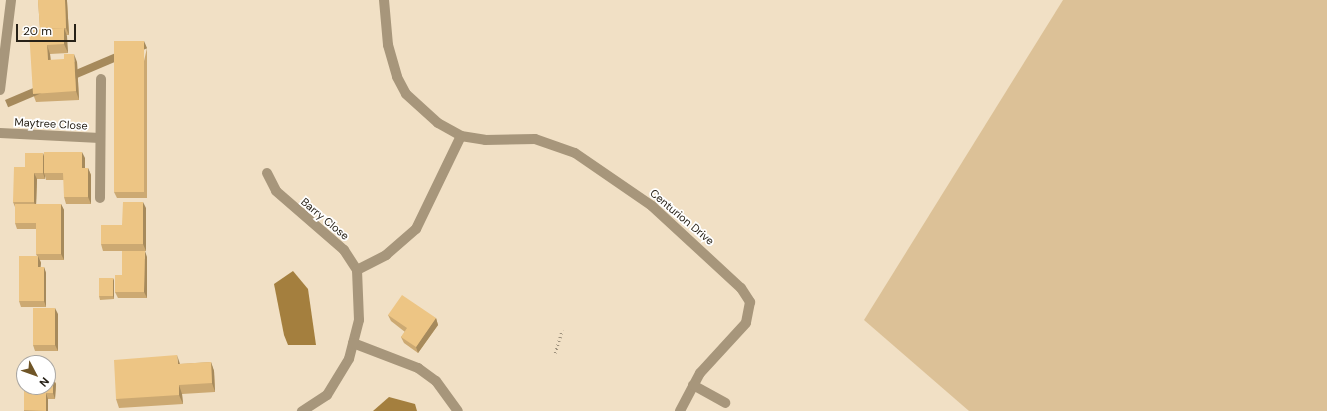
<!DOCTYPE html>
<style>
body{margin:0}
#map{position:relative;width:1327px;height:411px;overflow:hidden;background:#f1e0c5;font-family:"DM Sans",sans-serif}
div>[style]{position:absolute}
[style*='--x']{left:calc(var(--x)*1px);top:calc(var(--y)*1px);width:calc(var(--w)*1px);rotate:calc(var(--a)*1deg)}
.green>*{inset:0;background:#dcc197}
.water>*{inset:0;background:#a47f3e}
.path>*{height:2.5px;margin-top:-1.25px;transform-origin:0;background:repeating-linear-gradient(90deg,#9d917d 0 1px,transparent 0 4px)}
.street>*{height:10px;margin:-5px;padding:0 5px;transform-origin:5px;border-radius:5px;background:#a7967b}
.wall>*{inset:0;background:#cca972}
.shaded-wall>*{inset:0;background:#a68a5c;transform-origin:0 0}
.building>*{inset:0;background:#edc584;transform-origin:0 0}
span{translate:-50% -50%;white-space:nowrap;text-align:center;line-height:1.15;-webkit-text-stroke:3.5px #fff;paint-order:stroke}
.street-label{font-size:11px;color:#272117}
.north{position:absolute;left:16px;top:355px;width:40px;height:40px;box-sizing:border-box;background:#fff;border:1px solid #a9a6a2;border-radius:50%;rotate:131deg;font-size:11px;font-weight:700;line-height:16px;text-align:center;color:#272117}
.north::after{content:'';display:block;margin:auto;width:14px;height:18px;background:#6f5527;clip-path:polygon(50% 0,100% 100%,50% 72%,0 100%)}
.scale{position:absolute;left:16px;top:24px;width:60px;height:18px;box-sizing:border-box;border:2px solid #272117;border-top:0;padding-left:5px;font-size:12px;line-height:14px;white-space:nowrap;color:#272117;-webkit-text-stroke:3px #fff;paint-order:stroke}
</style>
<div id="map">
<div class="green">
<i style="clip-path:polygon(1063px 0,1327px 0,1327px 411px,969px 411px,864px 320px)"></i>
</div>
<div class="water">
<i style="clip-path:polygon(293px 271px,308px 289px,316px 345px,288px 345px,284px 335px,274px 284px)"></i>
<i style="clip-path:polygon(389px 397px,415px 404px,417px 411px,373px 411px)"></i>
</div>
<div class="path">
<i style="--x:555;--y:353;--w:24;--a:-73"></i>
</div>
<div class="street">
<i style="--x:384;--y:0;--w:45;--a:84.9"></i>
<i style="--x:388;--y:45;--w:33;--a:74"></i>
<i style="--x:397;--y:77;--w:19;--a:62"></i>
<i style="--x:406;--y:94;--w:43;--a:42.2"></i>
<i style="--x:438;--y:123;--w:26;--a:29"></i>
<i style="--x:461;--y:136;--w:24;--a:9"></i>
<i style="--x:485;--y:140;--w:50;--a:-1.1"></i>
<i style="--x:535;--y:139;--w:42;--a:19.3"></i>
<i style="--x:575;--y:153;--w:93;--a:34.5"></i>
<i style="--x:652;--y:206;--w:121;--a:42.7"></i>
<i style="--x:741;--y:288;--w:17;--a:57"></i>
<i style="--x:750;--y:302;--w:21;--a:101"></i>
<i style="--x:746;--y:323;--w:68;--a:132.6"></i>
<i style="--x:700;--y:373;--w:43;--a:117.8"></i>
<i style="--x:0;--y:90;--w:91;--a:-83"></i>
<i style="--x:0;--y:133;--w:100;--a:2.9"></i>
<i style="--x:267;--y:173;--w:20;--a:63"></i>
<i style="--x:276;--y:191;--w:90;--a:40.9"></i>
<i style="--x:344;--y:250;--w:24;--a:57"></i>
<i style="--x:357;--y:270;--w:50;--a:87.7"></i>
<i style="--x:359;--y:320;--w:40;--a:104.4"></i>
<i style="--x:349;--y:359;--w:42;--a:121.4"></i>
<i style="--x:327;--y:395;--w:30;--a:147"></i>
<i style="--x:100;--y:198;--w:119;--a:-89.5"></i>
<i style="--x:357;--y:270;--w:33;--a:-27"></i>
<i style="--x:386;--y:255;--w:40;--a:-41"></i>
<i style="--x:416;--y:229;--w:103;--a:-64.2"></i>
<i style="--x:353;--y:343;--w:70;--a:21"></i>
<i style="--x:418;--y:368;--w:22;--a:36"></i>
<i style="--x:436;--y:381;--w:37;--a:54"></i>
<i style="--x:693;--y:385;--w:37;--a:29"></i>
</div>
<div class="wall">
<i style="clip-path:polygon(38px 0,67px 0,69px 35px,66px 35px,68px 53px,50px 54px,51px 60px,77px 62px,79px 100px,36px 102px,33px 94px,40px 29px)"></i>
<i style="clip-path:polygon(147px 48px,147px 198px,117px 198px,114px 192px)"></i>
<i style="clip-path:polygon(43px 153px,44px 157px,85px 158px,85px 168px,88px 168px,91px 175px,91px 204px,66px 204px,64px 197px,64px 180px,46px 180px,45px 176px,45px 179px,37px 179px,36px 204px,61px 204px,64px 210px,64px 260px,40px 260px,41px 263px,40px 267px,44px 267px,46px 273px,46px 307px,21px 307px,19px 301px,37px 256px,36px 254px,36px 229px,17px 229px,15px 223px,15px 207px,13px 202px,25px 167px)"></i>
<i style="clip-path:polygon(146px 208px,146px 251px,103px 251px,101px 244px,122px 225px)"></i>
<i style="clip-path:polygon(147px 257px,147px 298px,118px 298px,115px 292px,122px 275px)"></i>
<i style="clip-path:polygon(113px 278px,114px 281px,114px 299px,100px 300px,99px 296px)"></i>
<i style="clip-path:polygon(58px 314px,58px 351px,35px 351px,33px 345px)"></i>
<i style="clip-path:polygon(388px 315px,436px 318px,438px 325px,418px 353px,404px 343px,401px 337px,405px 332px,391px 321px)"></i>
<i style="clip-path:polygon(211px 362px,214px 371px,215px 392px,182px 394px,183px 404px,119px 408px,116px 399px,180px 364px)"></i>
<i style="clip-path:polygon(24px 368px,48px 387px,48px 373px,48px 378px,53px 378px,56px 384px,55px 399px,48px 399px,48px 411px,24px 411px)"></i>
</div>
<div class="shaded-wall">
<i style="clip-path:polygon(65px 0,67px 0,67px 1px,69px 35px,66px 28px)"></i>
<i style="clip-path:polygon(64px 28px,67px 36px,68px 53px,64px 44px)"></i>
<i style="left:144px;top:41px;width:8px;height:151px;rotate:67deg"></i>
<i style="clip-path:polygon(47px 45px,50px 54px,51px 69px,48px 60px)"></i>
<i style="clip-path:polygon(74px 54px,77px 62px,79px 100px,76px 91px)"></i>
<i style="clip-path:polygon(82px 152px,85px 158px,85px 175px,82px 168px)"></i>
<i style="clip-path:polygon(43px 153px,45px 160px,44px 173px,45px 176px,45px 179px,43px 173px)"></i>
<i style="clip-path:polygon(88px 168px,91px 175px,91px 204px,88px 197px)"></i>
<i style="clip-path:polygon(34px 173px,37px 179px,36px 208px,34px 202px)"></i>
<i style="clip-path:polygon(143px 202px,146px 208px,146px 251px,143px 244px)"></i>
<i style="clip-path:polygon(61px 204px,64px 210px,64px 260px,61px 254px)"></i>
<i style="clip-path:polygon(145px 251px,147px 257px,147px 298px,144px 292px)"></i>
<i style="clip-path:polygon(38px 256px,41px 263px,40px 273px,38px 267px)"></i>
<i style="clip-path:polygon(44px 267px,46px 273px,46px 307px,44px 301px)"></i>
<i style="clip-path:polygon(113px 278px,114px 281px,114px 299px,113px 296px)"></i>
<i style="clip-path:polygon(55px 308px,58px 314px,58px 351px,55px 345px)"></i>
<i style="clip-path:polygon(436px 318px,438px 325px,418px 353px,416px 347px)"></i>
<i style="clip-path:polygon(177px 355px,180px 364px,178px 364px)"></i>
<i style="clip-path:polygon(211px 362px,214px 371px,215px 392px,212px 383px)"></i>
<i style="clip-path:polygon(53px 378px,56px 384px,55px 399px,53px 393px)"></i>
<i style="clip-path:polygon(179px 385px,182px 394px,183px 404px,179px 395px)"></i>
<i style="clip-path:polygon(46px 393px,48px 399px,48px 411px,46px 411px)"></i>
</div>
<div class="building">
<i style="clip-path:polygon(38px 0,65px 0,66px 28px,64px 28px,40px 29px)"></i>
<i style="clip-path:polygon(64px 28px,64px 44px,47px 45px,48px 60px,64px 59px,64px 54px,74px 54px,76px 91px,33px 94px,29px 30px)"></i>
<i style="left:144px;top:41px;width:151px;height:30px;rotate:90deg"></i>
<i style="clip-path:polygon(44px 152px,82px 152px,82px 168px,88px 168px,88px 197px,64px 197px,63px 173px,44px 173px)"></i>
<i style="clip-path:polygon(25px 153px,43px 153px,43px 173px,34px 173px,34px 202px,13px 202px,14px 167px,25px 167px)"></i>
<i style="clip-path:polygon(123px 202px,143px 202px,143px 244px,101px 244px,101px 225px,122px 225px)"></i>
<i style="clip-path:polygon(15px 204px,61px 204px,61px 254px,36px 254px,36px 223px,15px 223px)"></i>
<i style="clip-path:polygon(122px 251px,145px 251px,144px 292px,115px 292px,115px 275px,122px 275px)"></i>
<i style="clip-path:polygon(19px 256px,38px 256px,38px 267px,44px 267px,44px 301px,19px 301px)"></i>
<i style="left:99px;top:278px;width:14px;height:18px"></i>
<i style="clip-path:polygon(402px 295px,436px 318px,416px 347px,401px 337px,407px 328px,388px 315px)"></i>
<i style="left:33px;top:308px;width:22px;height:37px"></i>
<i style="clip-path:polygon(177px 355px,178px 364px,211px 362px,212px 383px,179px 385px,179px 395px,116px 399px,114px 360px)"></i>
<i style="clip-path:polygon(24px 368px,24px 387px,48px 387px,48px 378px,53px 378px,53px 393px,46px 393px,46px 411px,24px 410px)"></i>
</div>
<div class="street-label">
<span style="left:51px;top:124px;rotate:3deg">Maytree Close</span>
<span style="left:682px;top:217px;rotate:40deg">Centurion Drive</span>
<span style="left:325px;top:219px;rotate:40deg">Barry Close</span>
</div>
<div class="north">N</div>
<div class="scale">20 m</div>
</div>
